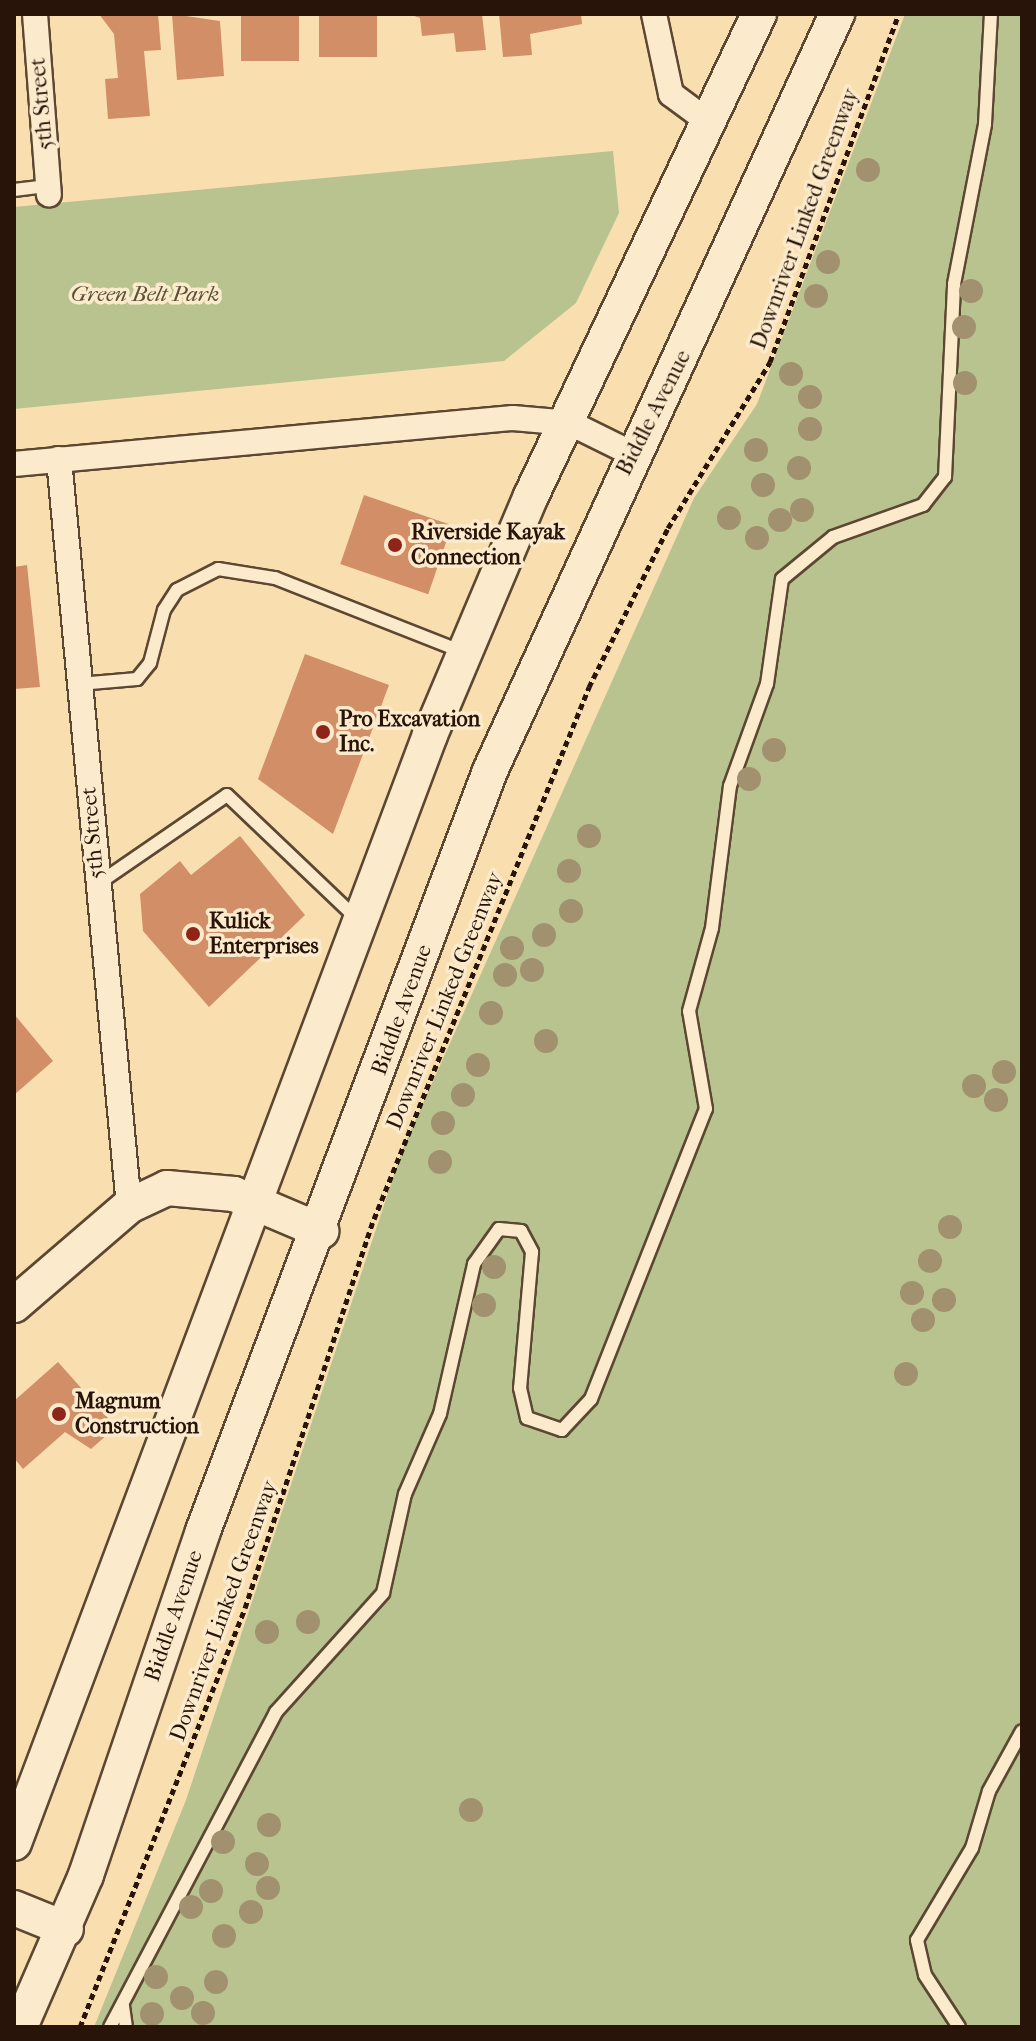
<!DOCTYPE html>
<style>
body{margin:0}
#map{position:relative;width:1036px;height:2041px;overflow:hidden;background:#f9dfb0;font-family:"IM FELL French Canon",serif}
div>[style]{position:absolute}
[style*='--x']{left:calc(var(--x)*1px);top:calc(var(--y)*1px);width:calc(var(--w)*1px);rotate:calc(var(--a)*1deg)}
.green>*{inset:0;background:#b8c390}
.building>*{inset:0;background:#d18e67;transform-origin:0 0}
.path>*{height:5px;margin-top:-2.5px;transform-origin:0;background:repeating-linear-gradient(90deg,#281408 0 6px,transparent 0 10px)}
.roads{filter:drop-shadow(2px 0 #5c4732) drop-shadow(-2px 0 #5c4732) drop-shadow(0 2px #5c4732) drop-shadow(0 -2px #5c4732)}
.lane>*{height:12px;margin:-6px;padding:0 6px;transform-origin:6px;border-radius:6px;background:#fbeacc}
.street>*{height:24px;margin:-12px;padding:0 12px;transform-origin:12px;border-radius:12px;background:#fbeacc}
.secondary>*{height:34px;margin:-17px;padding:0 17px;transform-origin:17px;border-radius:17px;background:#fbeacc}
.trees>*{width:24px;height:24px;margin:-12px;border-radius:50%;background:#a2916e}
.dots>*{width:22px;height:22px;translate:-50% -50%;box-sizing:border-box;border:4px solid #fbeacc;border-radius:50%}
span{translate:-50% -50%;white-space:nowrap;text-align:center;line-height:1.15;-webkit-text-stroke:7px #fbeacc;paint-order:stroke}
.street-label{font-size:22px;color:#281408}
.park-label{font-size:22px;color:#5a5138;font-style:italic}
.poi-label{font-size:22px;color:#281408;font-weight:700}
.left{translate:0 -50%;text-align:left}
.frame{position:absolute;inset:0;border:16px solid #281408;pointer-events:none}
</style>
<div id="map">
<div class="green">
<i style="clip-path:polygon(905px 14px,1022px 14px,1022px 2027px,94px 2027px,186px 1800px,403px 1148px,694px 498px,757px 404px)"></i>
<i style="clip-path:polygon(613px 151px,619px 213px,576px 303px,504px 361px,14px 409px,14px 207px)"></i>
</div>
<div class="building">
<i style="clip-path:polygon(99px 14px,158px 14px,161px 50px,144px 51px,150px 116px,108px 119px,105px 79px,118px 78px,114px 34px)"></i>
<i style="clip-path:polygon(172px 14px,220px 21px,224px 76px,177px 80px)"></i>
<i style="left:241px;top:14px;width:58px;height:47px"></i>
<i style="left:319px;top:14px;width:58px;height:43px"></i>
<i style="clip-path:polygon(409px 14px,482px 14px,486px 50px,456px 52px,454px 33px,422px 36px,420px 18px)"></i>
<i style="clip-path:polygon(499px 14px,581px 14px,582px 24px,530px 34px,532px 55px,503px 57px)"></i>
<i style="left:364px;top:495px;width:93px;height:73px;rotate:19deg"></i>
<i style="clip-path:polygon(27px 565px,40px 687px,14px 689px,14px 567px)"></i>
<i style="clip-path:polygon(305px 654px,389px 685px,333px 834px,258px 779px)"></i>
<i style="clip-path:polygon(240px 836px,305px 915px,209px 1007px,143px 931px,140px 894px,180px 861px,191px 875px)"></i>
<i style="clip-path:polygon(14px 1014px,53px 1061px,14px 1095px)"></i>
<i style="clip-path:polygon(58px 1362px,116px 1427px,91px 1449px,65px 1432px,23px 1469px,14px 1458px,14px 1401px)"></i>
</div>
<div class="path">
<i style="--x:80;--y:2027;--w:450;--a:-68.5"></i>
<i style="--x:245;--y:1608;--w:410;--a:-71.7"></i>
<i style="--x:374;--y:1219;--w:574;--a:-67.99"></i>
<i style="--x:589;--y:687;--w:178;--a:-63.6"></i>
<i style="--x:668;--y:528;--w:195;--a:-58.4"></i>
<i style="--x:770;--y:362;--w:371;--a:-69.7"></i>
</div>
<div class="roads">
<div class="lane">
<i style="--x:14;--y:190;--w:34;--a:-7"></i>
<i style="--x:79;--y:684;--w:58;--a:-4.9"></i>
<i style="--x:137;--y:679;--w:21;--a:-51"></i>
<i style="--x:150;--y:663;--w:55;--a:-75.2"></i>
<i style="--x:164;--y:610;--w:24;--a:-57"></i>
<i style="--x:177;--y:590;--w:46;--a:-27.1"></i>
<i style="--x:218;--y:569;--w:58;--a:9"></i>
<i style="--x:275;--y:578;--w:202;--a:21.5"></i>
<i style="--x:99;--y:883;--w:155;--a:-34.5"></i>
<i style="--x:227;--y:795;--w:178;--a:43.6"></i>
<i style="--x:123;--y:2006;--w:21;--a:82"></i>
<i style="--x:110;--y:2027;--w:356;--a:-62.2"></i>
<i style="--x:276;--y:1712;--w:160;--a:-48"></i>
<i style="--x:383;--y:1593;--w:101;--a:-77.5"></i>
<i style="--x:405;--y:1494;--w:87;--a:-66.4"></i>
<i style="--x:440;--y:1414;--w:154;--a:-77.2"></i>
<i style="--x:474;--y:1264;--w:43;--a:-54.5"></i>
<i style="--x:499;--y:1229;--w:22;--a:5"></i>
<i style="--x:521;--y:1231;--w:24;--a:62"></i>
<i style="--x:532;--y:1252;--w:137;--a:95"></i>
<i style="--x:520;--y:1388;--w:31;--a:77"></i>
<i style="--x:527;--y:1418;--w:37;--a:19"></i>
<i style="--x:562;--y:1430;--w:42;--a:-46.9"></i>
<i style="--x:591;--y:1399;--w:312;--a:-68.4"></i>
<i style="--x:706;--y:1109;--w:99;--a:-99.8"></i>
<i style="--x:689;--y:1011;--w:86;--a:-74.5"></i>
<i style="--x:712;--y:928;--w:143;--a:-82.8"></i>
<i style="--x:730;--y:786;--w:109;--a:-70.1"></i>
<i style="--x:767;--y:684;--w:106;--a:-81.9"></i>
<i style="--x:782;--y:579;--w:66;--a:-39.5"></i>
<i style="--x:833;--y:537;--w:96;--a:-19.6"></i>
<i style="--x:923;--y:505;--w:36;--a:-52"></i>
<i style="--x:945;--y:477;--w:193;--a:-87.3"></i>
<i style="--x:954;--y:284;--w:163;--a:-79"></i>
<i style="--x:985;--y:124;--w:110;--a:-86.9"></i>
<i style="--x:959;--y:2027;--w:62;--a:-123.2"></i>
<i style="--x:925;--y:1975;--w:36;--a:-103"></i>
<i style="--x:917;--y:1940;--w:107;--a:-59.1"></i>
<i style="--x:972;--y:1848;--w:59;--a:-73.4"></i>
<i style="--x:989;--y:1791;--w:68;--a:-61.2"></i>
</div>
<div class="street">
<i style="--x:35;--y:14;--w:181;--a:85.6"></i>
<i style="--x:654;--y:14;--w:82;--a:78"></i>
<i style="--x:671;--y:94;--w:49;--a:36.6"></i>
<i style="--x:59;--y:459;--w:750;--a:84.65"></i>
<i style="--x:14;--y:464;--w:501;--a:-5.27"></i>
<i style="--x:513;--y:418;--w:57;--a:5"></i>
<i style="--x:570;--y:423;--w:70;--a:26.2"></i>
</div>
<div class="secondary">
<i style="--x:14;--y:1305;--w:152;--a:-40.7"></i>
<i style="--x:129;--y:1206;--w:42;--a:-25.3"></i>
<i style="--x:167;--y:1188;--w:67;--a:5.1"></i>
<i style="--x:234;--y:1194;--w:95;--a:23"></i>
<i style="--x:14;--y:1843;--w:1184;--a:-69.42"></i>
<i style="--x:430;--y:735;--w:259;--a:-67.1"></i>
<i style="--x:531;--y:496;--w:533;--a:-64.68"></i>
<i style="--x:14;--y:1908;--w:56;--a:22"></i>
<i style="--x:20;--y:2027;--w:166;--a:-66.5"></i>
<i style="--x:86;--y:1875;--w:363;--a:-71.2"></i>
<i style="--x:203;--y:1531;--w:812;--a:-69.31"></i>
<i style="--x:490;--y:771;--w:833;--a:-65.37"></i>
</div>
</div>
<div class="trees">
<i style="left:868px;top:170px"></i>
<i style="left:828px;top:262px"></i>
<i style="left:971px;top:291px"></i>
<i style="left:816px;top:296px"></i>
<i style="left:964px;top:327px"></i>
<i style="left:791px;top:374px"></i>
<i style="left:965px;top:383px"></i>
<i style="left:810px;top:397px"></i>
<i style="left:810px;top:429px"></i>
<i style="left:756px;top:450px"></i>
<i style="left:799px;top:468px"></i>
<i style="left:763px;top:485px"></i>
<i style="left:802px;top:510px"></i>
<i style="left:729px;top:518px"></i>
<i style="left:780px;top:520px"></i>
<i style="left:757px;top:538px"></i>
<i style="left:774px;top:750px"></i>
<i style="left:749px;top:779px"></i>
<i style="left:589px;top:836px"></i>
<i style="left:569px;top:871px"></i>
<i style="left:571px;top:911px"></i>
<i style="left:544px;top:935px"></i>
<i style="left:512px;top:948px"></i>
<i style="left:532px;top:970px"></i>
<i style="left:505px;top:975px"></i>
<i style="left:491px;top:1013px"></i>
<i style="left:546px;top:1041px"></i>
<i style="left:478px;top:1065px"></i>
<i style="left:1004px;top:1072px"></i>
<i style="left:974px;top:1086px"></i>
<i style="left:463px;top:1095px"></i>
<i style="left:996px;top:1100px"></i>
<i style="left:443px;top:1123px"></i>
<i style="left:440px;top:1162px"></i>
<i style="left:950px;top:1227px"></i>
<i style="left:930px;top:1261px"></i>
<i style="left:494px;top:1267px"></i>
<i style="left:912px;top:1293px"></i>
<i style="left:944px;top:1300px"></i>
<i style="left:484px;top:1305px"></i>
<i style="left:923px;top:1320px"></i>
<i style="left:906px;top:1374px"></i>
<i style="left:308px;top:1622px"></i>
<i style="left:267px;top:1632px"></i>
<i style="left:471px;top:1810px"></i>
<i style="left:269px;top:1825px"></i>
<i style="left:223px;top:1842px"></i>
<i style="left:257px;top:1864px"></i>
<i style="left:268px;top:1888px"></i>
<i style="left:211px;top:1891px"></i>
<i style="left:191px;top:1907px"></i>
<i style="left:251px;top:1912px"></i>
<i style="left:224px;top:1936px"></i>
<i style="left:156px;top:1977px"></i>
<i style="left:216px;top:1982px"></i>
<i style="left:182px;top:1998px"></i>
<i style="left:203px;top:2013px"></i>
<i style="left:152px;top:2014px"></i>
</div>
<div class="dots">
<i style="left:395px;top:545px;background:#8f2418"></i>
<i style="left:323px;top:732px;background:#8f2418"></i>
<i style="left:193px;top:934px;background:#8f2418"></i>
<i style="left:59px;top:1414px;background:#8f2418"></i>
</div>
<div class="street-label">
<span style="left:42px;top:104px;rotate:-95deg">5th Street</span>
<span style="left:805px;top:219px;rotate:-70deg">Downriver Linked Greenway</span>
<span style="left:654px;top:413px;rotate:-63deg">Biddle Avenue</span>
<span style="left:93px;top:833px;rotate:-95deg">5th Street</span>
<span style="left:445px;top:1001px;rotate:-68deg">Downriver Linked Greenway</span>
<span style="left:402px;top:1010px;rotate:-70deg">Biddle Avenue</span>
<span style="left:224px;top:1611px;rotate:-70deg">Downriver Linked Greenway</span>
<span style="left:174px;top:1616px;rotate:-71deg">Biddle Avenue</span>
</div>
<div class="park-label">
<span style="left:145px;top:295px">Green Belt Park</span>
</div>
<div class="poi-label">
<span class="left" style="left:411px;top:545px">Riverside Kayak<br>Connection</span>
<span class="left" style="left:339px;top:732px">Pro Excavation<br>Inc.</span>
<span class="left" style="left:209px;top:934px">Kulick<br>Enterprises</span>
<span class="left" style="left:75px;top:1414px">Magnum<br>Construction</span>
</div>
<div class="frame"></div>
</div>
